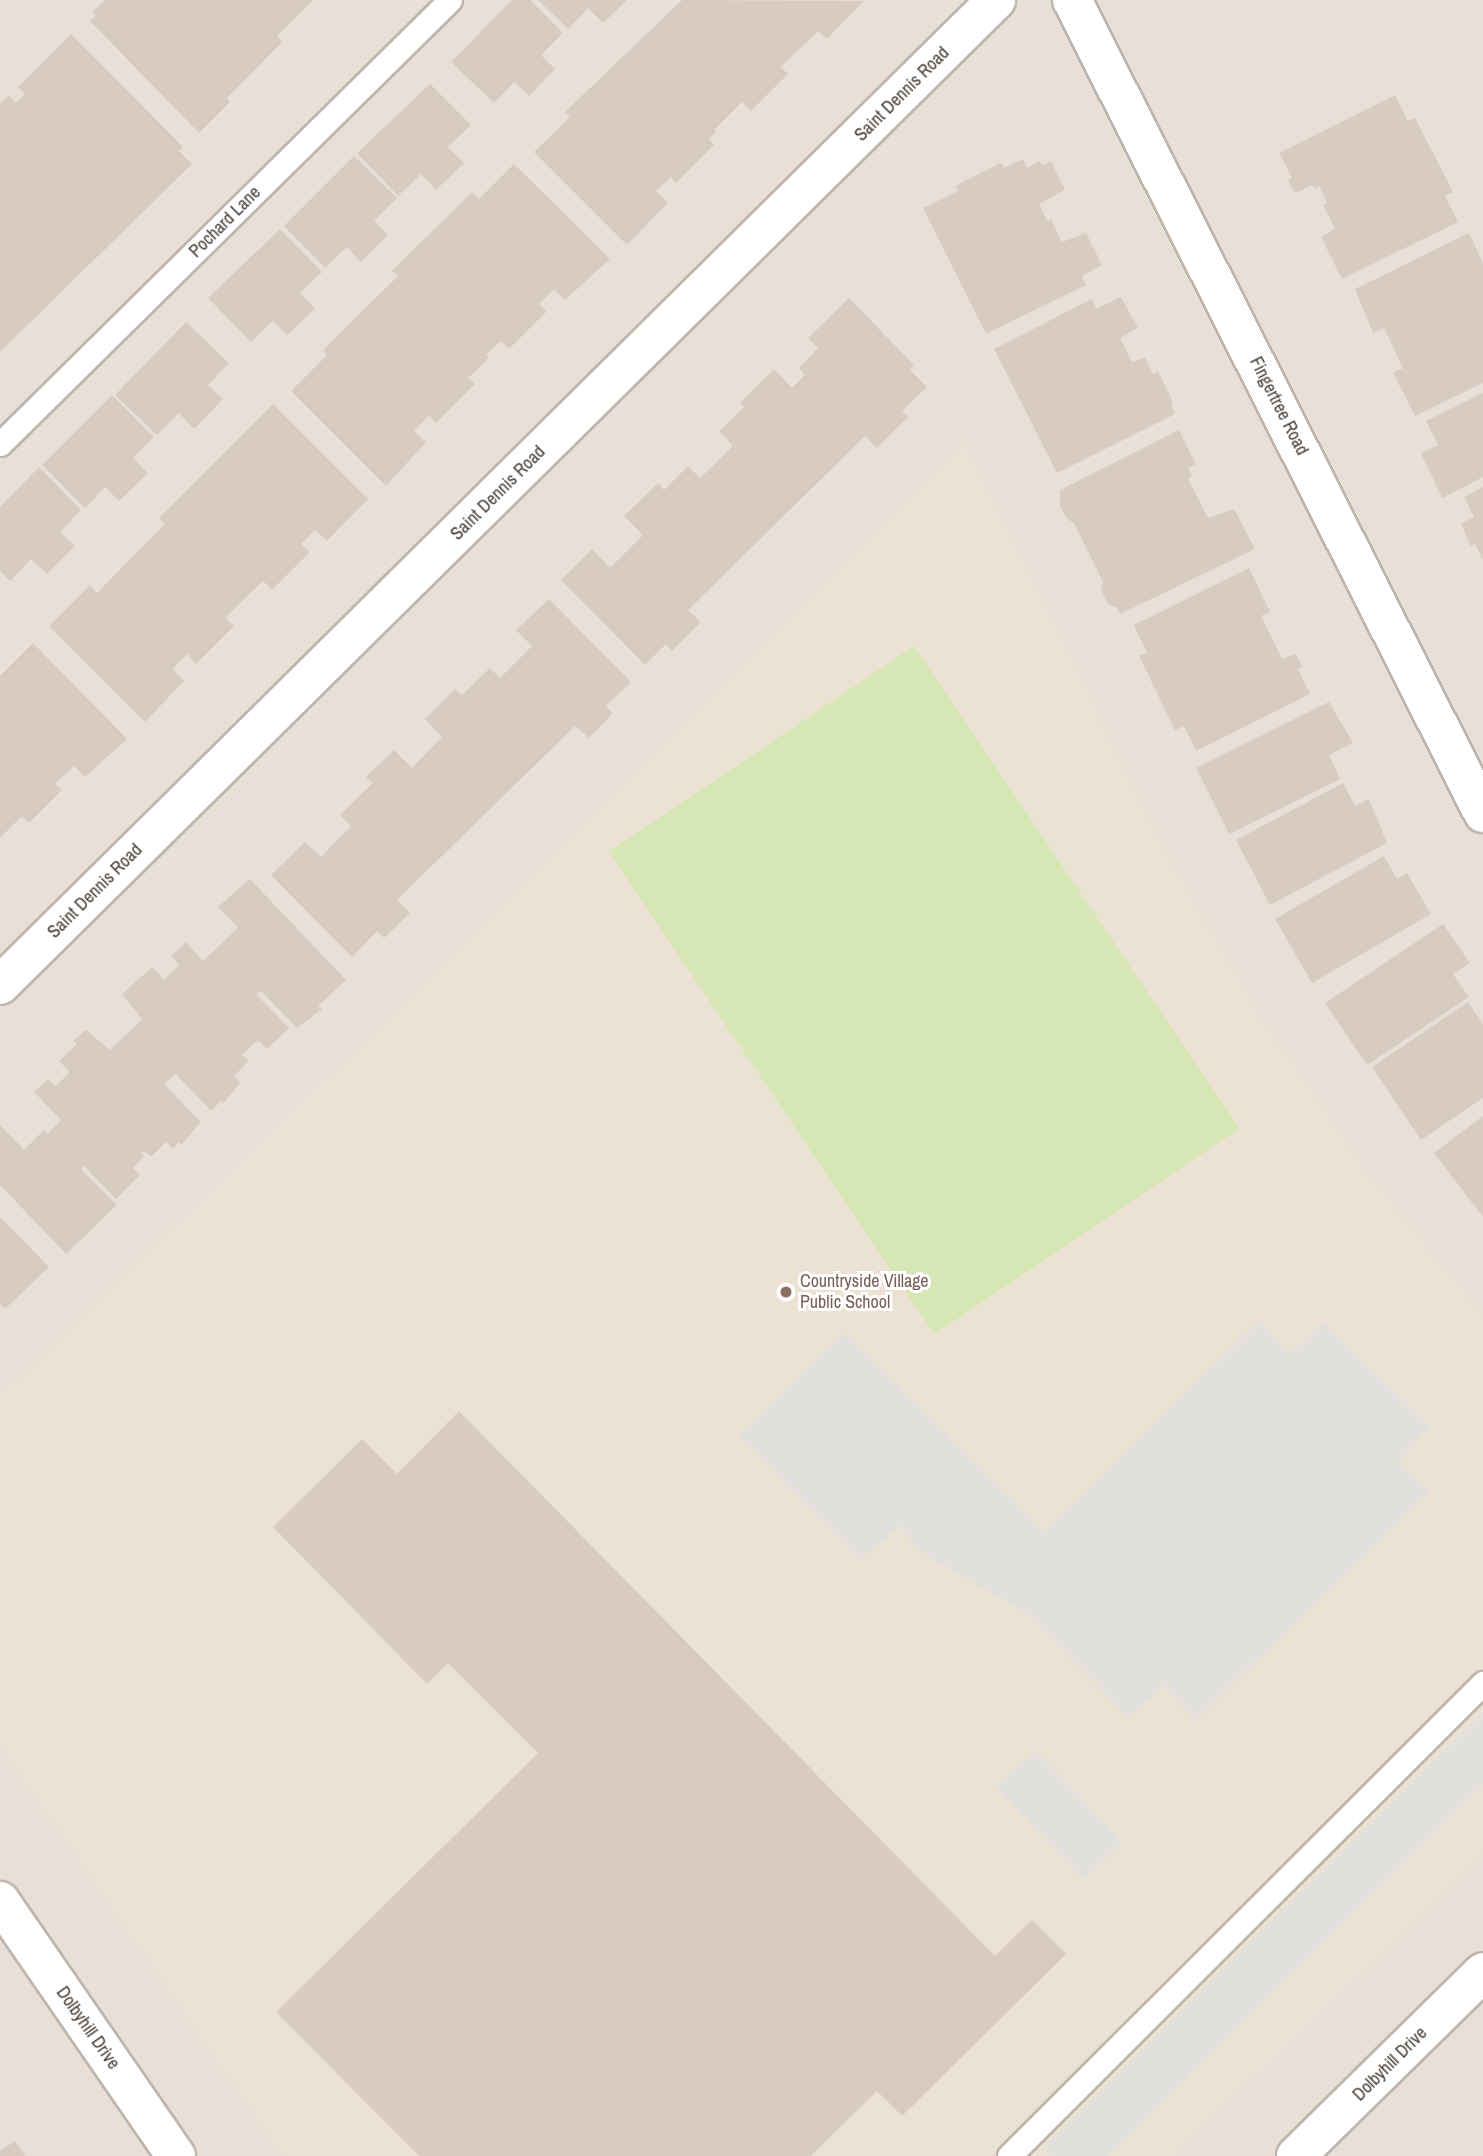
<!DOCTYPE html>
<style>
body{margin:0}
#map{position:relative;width:1483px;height:2156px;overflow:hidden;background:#f4efe9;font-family:"Archivo Narrow",sans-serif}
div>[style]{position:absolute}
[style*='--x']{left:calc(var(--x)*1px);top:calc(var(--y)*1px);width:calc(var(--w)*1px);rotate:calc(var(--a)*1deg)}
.residential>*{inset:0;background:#e7e0d7;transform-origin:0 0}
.education>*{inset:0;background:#ece2d3}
.green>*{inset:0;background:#d6e6b4;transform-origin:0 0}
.parking>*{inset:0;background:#e2e0dd;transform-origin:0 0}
.building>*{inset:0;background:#d8ccc2}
.roads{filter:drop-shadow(2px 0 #bfb5ac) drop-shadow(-2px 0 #bfb5ac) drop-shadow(0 2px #bfb5ac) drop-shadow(0 -2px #bfb5ac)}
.lane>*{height:23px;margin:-11.5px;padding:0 11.5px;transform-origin:11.5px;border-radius:11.5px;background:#fff}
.street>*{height:38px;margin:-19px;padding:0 19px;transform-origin:19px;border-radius:19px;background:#fff}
.dots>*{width:19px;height:19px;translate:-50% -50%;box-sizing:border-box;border:4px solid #fff;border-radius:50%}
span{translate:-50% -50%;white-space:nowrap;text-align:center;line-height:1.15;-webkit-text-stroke:6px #fff;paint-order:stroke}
.street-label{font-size:18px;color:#473f38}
.education-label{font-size:18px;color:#785e54}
.left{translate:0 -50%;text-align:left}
</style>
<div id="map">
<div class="residential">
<i style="left:0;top:0;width:1483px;height:2156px"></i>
</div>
<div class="education">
<i style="clip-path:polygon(965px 444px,1171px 863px,1262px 1020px,1375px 1184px,1483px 1316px,1483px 1852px,1174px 2156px,283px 2156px,0 1744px,0 1396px,199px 1205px)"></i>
</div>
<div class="green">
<i style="left:914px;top:646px;width:582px;height:368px;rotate:56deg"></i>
</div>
<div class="parking">
<i style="clip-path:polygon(1259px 1320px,1290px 1353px,1323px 1323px,1430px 1426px,1399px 1462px,1429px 1492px,1195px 1721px,1164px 1686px,1128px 1718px,1027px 1614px,916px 1549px,900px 1526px,860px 1560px,739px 1436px,844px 1333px,1045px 1532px)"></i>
<i style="clip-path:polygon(1483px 1712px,1483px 1785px,1108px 2156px,1049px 2156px,1047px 2143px)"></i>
<i style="left:1036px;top:1750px;width:127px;height:54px;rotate:47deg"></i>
</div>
<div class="building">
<i style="clip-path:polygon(105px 0,313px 0,277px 36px,282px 42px,227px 98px,230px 102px,199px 133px,90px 21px,96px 16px,92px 12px)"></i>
<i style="clip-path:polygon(512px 0,530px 0,563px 33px,541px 55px,555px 69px,529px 96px,514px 82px,494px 103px,451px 62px)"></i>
<i style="clip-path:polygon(538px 0,627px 0,603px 23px,588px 8px,568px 29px)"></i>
<i style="clip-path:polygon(682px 0,864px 1px,827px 39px,818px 31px,781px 67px,788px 74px,751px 111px,742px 102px,714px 130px,716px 132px,709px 139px,714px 145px,676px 183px,671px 177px,656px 191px,668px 203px,627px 245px,534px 152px,570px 117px,565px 112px)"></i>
<i style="clip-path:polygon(71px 34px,183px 147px,179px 151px,192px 164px,0 352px,0 104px,9px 95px,16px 103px,25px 94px,18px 87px)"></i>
<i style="clip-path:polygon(430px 84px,471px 125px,448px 147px,464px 163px,436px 190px,421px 174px,398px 196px,357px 153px)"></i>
<i style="clip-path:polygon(1395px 95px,1408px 121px,1415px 118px,1453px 192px,1445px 196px,1458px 222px,1342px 279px,1321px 237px,1335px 229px,1323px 205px,1327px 203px,1319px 186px,1315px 189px,1313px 185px,1295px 193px,1288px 180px,1292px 178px,1279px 153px)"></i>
<i style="clip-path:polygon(354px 156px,397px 198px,374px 221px,388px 235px,361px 262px,347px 247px,325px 268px,284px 226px)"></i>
<i style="clip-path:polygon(1023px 159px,1027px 168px,1040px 161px,1042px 165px,1051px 161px,1065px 190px,1039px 204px,1047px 221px,1051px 219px,1062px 242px,1086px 233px,1102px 265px,1082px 276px,1086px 285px,986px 334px,923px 208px,958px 191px,955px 186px,1001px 163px,1004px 168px)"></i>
<i style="clip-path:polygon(514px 164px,610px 259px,565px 300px,554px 289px,539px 304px,547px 311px,509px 349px,501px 341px,486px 355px,489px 358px,468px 378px,475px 384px,436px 423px,429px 415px,414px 431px,426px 442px,386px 486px,291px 391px,327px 355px,323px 350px,398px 276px,392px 271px,472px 192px,479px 199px)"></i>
<i style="clip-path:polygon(280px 229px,322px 272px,300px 293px,315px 309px,287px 335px,273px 321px,251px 342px,208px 298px)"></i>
<i style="clip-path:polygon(1469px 233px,1483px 263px,1483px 383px,1415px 416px,1393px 373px,1403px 368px,1384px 328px,1373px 333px,1355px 289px)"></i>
<i style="clip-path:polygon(1121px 297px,1138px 328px,1120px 338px,1132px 362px,1145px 358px,1153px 374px,1158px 371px,1173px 402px,1171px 404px,1175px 414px,1057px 473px,994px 349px,1092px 299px,1096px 309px)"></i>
<i style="clip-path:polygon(849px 298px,914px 365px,910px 370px,927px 387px,902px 411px,908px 417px,877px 448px,865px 436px,688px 610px,701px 622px,672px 651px,666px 644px,645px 665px,561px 580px,592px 549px,610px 568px,643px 535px,624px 516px,658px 483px,664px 490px,688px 466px,700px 478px,733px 446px,719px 431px,744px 407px,740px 403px,774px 369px,792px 388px,805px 375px,799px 368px,818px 348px,808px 338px)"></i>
<i style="clip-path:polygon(186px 322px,229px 363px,208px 385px,223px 399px,194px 429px,179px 413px,157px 435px,115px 395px)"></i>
<i style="clip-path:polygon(1483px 393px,1483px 477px,1442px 498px,1421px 453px,1438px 445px,1426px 421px)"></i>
<i style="clip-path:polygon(112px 395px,154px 437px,133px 458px,148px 473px,119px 501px,105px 487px,85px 508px,42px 465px)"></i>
<i style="clip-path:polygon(273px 404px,368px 499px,327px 541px,315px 530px,301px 544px,310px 552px,272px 590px,263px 581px,225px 618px,234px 626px,196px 664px,187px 654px,173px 669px,184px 681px,145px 722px,49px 626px,90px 585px,97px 593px,165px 524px,159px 518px)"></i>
<i style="clip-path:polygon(1179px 430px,1196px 465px,1188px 468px,1192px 476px,1188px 479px,1208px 518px,1234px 509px,1255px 549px,1120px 614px,1116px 607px,1108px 604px,1101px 590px,1103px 582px,1074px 523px,1067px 519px,1060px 506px,1060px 490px)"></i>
<i style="clip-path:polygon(39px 467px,81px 510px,60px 532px,75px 546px,47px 574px,31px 559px,10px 581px,0 571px,0 507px)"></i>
<i style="clip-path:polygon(1483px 487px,1483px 560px,1475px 544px,1471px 546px,1461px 524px,1474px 517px,1464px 497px)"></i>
<i style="clip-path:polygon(1249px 568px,1270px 612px,1261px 616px,1282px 659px,1296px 654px,1303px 667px,1298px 669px,1310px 694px,1196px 751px,1184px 726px,1175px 730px,1139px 656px,1147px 653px,1134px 625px)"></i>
<i style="clip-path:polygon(549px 599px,631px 682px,606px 706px,613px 713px,589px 738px,575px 726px,397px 900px,410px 913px,384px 938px,377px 931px,352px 957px,271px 875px,305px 842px,321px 857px,351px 826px,340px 815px,373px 783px,366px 777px,394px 750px,412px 768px,442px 737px,425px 719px,455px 689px,462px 695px,490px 668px,500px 678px,532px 646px,516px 630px)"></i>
<i style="clip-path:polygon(33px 643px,127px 739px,85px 777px,74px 766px,55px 784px,62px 790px,29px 823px,22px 816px,0 838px,0 676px)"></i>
<i style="clip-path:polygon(1329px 702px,1353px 743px,1329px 755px,1340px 779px,1229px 834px,1196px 768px)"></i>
<i style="clip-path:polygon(1343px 783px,1355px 806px,1369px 799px,1387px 843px,1270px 905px,1236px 840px)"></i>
<i style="clip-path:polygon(1384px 856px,1397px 879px,1407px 873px,1431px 914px,1312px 983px,1275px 919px)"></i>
<i style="clip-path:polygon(250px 879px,346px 980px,318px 1006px,322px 1009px,297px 1028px,261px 991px,257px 995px,289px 1028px,267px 1049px,258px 1040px,242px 1055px,249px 1061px,234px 1076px,240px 1083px,223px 1104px,221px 1101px,211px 1111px,176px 1074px,164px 1084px,201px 1122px,181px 1145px,179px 1142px,173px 1149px,166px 1142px,151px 1157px,144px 1151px,141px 1153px,144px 1156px,133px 1168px,140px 1175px,116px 1199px,84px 1166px,81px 1169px,117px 1205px,66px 1254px,0 1185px,0 1125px,24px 1150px,44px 1130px,47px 1134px,61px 1120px,34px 1092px,48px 1079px,56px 1086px,70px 1072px,59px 1061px,77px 1044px,73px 1041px,86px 1030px,110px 1050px,142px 1019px,122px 994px,152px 967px,164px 980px,179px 965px,171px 956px,186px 942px,203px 961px,238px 928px,218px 907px)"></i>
<i style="clip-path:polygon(1443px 924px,1470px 963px,1453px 974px,1469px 997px,1367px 1065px,1325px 1003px)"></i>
<i style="clip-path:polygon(1468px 1002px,1483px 1025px,1483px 1098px,1421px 1140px,1372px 1067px)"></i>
<i style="clip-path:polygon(1483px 1116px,1483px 1217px,1434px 1153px)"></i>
<i style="clip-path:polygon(0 1217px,49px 1267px,5px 1309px,0 1304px)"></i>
<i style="clip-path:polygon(459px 1411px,995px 1956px,1032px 1920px,1066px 1954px,902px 2116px,877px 2091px,811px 2156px,419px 2156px,276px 2012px,538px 1753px,448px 1663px,427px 1684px,273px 1527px,362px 1439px,397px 1474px)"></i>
<i style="clip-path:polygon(15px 2141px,25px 2156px,0 2156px,0 2151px)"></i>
</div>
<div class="roads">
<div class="lane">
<i style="--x:0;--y:444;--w:632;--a:-44.62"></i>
<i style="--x:1009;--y:2156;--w:670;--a:-44.94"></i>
</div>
<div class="street">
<i style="--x:1072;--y:0;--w:911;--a:63.18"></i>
<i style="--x:0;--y:985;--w:1401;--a:-44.68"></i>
<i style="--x:0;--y:1901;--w:310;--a:55.4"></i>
<i style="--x:1296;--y:2156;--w:262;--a:-44.5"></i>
</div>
</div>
<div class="dots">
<i style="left:786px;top:1292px;background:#8d6e63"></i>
</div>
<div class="street-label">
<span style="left:902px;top:94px;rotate:-45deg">Saint Dennis Road</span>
<span style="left:225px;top:222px;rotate:-45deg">Pochard Lane</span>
<span style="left:1279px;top:406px;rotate:63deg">Fingertree Road</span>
<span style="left:498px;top:493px;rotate:-45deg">Saint Dennis Road</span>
<span style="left:95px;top:891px;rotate:-45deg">Saint Dennis Road</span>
<span style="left:88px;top:2028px;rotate:55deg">Dolbyhill Drive</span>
<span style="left:1390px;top:2064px;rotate:-45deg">Dolbyhill Drive</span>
</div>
<div class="education-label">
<span class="left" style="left:800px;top:1292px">Countryside Village<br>Public School</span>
</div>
</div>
